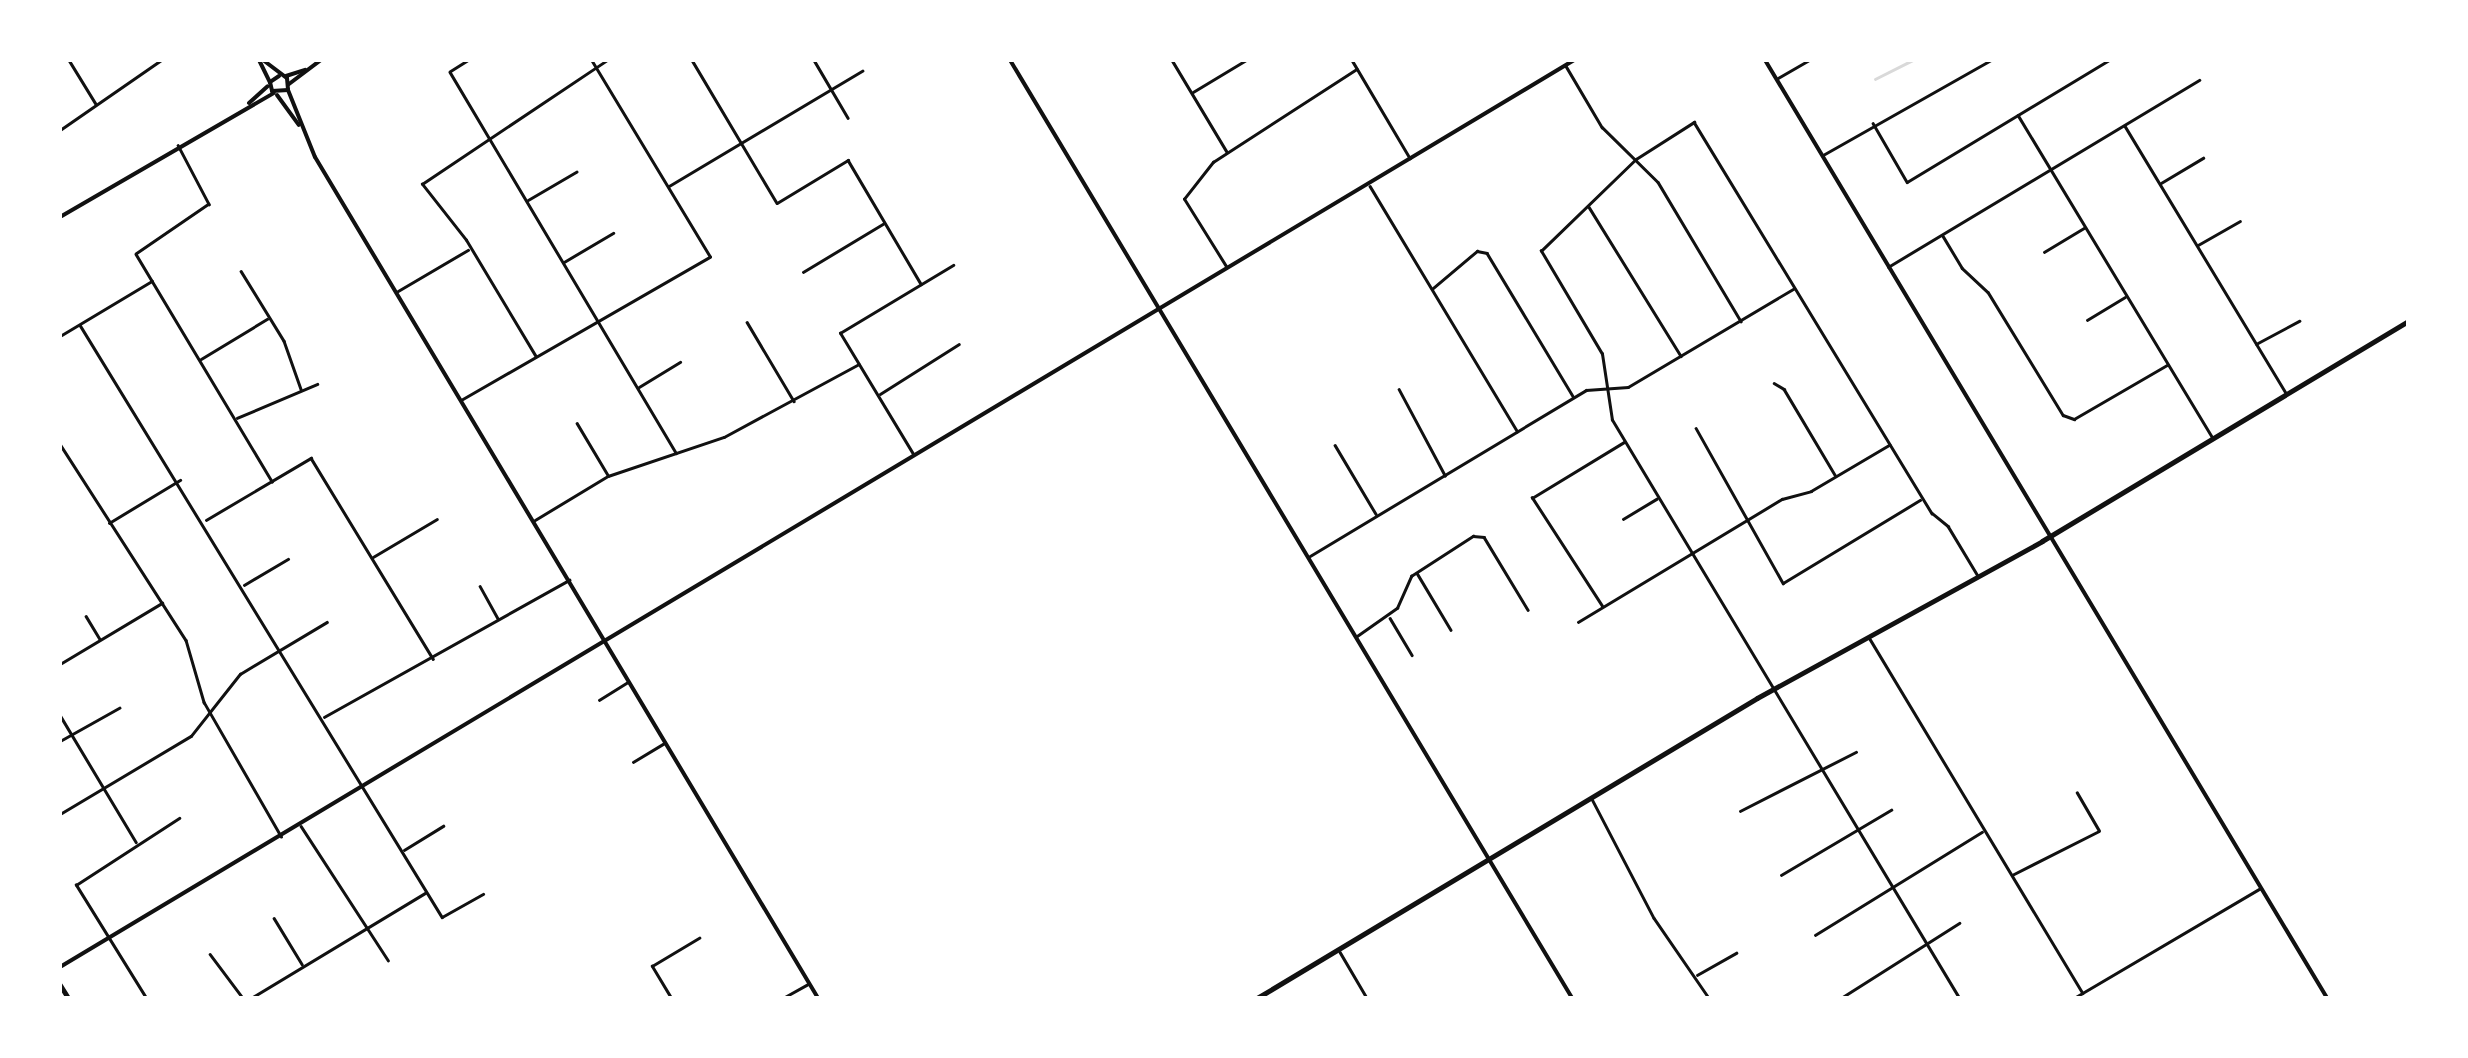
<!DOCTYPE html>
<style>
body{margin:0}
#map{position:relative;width:2468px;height:1058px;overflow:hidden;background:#fff;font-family:"IBM Plex Sans",sans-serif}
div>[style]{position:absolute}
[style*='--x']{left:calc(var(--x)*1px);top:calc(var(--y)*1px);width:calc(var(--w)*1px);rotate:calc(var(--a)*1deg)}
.stream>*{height:2.5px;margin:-1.25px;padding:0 1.25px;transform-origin:1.25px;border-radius:1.25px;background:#d9d9d9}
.minor>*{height:2.5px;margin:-1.25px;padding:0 1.25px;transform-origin:1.25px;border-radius:1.25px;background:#111}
.tertiary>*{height:4px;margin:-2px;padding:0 2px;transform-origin:2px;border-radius:2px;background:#111}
.secondary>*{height:4px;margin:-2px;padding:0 2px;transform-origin:2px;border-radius:2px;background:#111}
.primary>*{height:5px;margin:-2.5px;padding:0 2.5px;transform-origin:2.5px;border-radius:2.5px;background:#111}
span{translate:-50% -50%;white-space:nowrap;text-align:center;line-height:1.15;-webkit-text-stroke:8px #fff;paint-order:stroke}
.frame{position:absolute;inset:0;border:62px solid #fff;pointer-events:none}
</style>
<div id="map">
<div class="stream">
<i style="--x:1875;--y:79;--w:42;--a:-26.6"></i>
</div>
<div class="minor">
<i style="--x:69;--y:60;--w:52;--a:58.5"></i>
<i style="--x:469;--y:60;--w:22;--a:148"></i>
<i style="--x:450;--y:72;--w:443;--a:59.3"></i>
<i style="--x:692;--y:60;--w:166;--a:59.3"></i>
<i style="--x:777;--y:203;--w:83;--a:-31.2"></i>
<i style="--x:848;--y:160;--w:144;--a:59.5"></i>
<i style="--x:814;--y:60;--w:67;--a:59.6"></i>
<i style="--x:1172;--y:60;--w:107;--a:59.1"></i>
<i style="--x:1352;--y:60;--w:114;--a:59.4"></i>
<i style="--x:1566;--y:66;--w:71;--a:59.5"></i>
<i style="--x:1602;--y:127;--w:78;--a:44.5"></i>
<i style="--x:1658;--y:182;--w:162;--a:59.2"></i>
<i style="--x:1778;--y:78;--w:36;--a:-30"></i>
<i style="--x:1193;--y:92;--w:62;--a:-31.1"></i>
<i style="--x:2018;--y:115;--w:376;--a:58.9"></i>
<i style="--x:1873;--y:123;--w:68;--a:60"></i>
<i style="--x:1907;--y:182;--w:236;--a:-31.1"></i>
<i style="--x:2125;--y:126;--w:312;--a:58.9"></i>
<i style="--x:60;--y:130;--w:123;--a:-34.7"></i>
<i style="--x:178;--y:145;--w:67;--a:62.3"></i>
<i style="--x:209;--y:204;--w:88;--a:145.6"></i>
<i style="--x:136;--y:254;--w:265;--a:59.1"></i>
<i style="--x:1823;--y:155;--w:193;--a:-29.5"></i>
<i style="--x:2161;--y:183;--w:49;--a:-30.8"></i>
<i style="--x:669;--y:186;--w:225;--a:-30.8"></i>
<i style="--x:1370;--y:186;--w:286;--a:59"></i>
<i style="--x:528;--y:200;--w:56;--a:-30.3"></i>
<i style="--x:1589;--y:207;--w:175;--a:58.3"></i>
<i style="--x:1943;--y:236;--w:37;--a:59"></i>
<i style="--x:1962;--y:268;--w:35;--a:43"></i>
<i style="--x:1988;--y:292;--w:144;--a:58.6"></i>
<i style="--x:2063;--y:415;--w:12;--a:20"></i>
<i style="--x:2074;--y:419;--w:108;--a:-30.1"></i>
<i style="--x:2198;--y:245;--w:48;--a:-29.7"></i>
<i style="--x:2044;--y:252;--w:47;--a:-31"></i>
<i style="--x:564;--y:262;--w:57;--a:-30.6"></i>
<i style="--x:1888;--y:267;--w:363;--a:-31"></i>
<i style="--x:1227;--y:268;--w:81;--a:-121.9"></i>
<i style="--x:1184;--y:199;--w:47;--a:-51.9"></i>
<i style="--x:1213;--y:162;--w:171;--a:-32.9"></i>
<i style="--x:241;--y:271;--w:82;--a:58.4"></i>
<i style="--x:284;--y:341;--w:51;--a:70.5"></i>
<i style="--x:803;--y:272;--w:93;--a:-31"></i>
<i style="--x:1432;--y:289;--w:59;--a:-40.2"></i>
<i style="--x:1477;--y:251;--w:10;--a:11"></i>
<i style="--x:1487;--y:253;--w:167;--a:59"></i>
<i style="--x:398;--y:291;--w:81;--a:-30.4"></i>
<i style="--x:2087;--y:320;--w:44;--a:-31.2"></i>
<i style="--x:747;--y:322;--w:92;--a:59.3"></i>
<i style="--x:80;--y:325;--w:694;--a:58.55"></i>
<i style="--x:442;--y:917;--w:47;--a:-29.3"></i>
<i style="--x:60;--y:336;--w:107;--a:-30.9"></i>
<i style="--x:2256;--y:344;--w:49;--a:-28.1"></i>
<i style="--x:536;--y:357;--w:136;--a:-120.9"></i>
<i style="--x:466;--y:240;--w:71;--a:-128.2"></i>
<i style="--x:422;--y:184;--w:223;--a:-33.8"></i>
<i style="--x:201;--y:359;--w:77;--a:-31.2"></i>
<i style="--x:1774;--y:383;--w:12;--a:31"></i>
<i style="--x:1784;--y:389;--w:100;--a:59.3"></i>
<i style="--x:639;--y:387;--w:48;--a:-31.4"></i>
<i style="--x:1399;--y:389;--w:98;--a:61.9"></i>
<i style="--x:880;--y:394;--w:93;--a:-32.3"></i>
<i style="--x:461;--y:400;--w:287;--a:-29.9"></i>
<i style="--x:710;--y:257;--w:230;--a:-121.1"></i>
<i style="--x:237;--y:418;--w:87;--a:-23"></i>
<i style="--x:577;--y:423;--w:61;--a:59.2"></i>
<i style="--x:1696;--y:428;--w:178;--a:60.7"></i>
<i style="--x:1783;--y:583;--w:160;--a:-31.2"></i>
<i style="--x:60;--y:444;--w:233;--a:57.3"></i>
<i style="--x:186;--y:640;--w:65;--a:73.8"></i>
<i style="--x:204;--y:702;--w:155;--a:60.1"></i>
<i style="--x:1335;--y:445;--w:80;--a:59.3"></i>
<i style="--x:913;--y:454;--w:141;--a:-121.1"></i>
<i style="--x:840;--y:333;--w:132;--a:-31"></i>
<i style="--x:1623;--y:519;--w:39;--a:-31"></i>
<i style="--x:206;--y:520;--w:122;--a:-30.6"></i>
<i style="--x:311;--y:458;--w:235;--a:58.7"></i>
<i style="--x:535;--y:520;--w:85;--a:-31.1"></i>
<i style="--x:608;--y:476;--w:122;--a:-18.6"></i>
<i style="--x:724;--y:437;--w:153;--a:-28.4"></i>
<i style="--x:109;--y:523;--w:83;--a:-31.2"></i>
<i style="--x:1310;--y:556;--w:322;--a:-31"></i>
<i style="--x:1586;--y:390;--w:42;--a:-4.1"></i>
<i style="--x:1628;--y:387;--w:192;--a:-30.7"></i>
<i style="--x:373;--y:557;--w:74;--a:-30.7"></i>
<i style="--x:1417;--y:573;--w:66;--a:59.2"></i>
<i style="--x:244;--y:585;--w:51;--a:-30.6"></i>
<i style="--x:480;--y:586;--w:37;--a:61"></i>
<i style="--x:1602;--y:606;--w:129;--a:-122.9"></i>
<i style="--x:1532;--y:498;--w:108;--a:-31.3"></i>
<i style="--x:86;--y:616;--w:26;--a:59"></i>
<i style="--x:1390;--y:618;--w:43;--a:59.3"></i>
<i style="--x:1578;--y:622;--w:238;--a:-31.1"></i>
<i style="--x:1782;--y:499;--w:30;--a:-15"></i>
<i style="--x:1811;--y:491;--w:91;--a:-30.5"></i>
<i style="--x:1357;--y:636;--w:49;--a:-35"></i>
<i style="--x:1397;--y:608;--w:35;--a:-66"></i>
<i style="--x:1411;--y:576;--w:74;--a:-32.8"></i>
<i style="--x:1473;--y:536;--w:11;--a:5"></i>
<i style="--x:1484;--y:537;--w:85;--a:58.9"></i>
<i style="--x:1870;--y:639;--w:413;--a:59"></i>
<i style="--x:60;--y:664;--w:119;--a:-30.9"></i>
<i style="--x:599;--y:700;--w:34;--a:-32"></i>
<i style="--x:60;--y:715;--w:148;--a:59.1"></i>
<i style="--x:324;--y:717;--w:281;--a:-29.2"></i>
<i style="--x:60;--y:741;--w:68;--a:-29.2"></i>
<i style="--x:633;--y:762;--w:37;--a:-31"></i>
<i style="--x:1592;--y:799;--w:134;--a:62.5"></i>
<i style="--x:1654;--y:918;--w:97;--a:55.5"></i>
<i style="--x:1740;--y:811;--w:130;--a:-27"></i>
<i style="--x:60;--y:814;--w:152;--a:-30.8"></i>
<i style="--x:191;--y:736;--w:79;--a:-51.7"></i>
<i style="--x:240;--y:674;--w:101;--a:-30.9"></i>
<i style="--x:301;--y:826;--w:160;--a:57"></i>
<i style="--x:404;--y:850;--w:46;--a:-31.6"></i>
<i style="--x:1781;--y:875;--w:128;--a:-30.6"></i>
<i style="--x:2012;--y:875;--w:97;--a:-26.8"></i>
<i style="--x:2099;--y:831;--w:44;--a:-120.1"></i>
<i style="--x:274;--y:918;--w:54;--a:58.7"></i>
<i style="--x:1815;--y:935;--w:196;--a:-31.7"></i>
<i style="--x:1340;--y:952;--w:53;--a:59.6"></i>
<i style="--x:210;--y:954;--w:55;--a:53.1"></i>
<i style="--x:1697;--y:975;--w:45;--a:-29.4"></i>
<i style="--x:146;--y:998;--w:133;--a:-121.8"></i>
<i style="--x:76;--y:885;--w:123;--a:-33"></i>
<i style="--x:251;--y:998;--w:203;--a:-31.1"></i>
<i style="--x:671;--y:998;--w:37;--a:-121"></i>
<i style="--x:652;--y:966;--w:55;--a:-30.8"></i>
<i style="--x:783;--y:998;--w:29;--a:-29"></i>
<i style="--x:1841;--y:998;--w:140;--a:-32.4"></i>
<i style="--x:1959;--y:998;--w:674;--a:-120.98"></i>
<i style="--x:1612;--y:420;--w:67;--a:-98.6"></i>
<i style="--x:1602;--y:354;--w:120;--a:-120.6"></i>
<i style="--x:1541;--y:251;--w:132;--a:-44.1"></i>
<i style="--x:1636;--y:159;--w:69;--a:-32.5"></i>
<i style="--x:1694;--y:122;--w:458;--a:58.7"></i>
<i style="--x:1932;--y:513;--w:21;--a:39"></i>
<i style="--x:1948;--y:526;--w:58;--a:59"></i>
<i style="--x:2074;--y:998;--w:215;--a:-30.5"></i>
</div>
<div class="tertiary">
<i style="--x:259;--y:60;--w:25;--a:64"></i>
<i style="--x:263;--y:60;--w:30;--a:37"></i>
<i style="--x:287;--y:78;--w:12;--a:85"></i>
<i style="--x:1010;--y:60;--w:1093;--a:59.07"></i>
<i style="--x:279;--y:76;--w:11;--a:146"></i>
<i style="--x:270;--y:82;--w:9;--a:77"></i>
<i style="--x:272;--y:91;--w:16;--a:-4"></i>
<i style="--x:286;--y:76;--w:20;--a:-18"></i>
<i style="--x:289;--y:84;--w:40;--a:-37"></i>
<i style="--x:288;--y:90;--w:72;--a:68.1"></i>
<i style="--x:315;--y:157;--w:980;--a:59.12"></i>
<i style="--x:277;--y:95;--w:37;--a:54"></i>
<i style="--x:249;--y:103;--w:25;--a:-42"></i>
<i style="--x:60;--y:217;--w:247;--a:-30.1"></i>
<i style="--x:60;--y:967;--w:1765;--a:-30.92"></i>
</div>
<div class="secondary">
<i style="--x:1765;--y:60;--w:1093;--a:59.07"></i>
</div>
<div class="primary">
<i style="--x:60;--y:985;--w:15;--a:58"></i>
<i style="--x:1257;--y:998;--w:583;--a:-30.96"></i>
<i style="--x:1757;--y:698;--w:325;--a:-28.8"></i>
<i style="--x:2042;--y:541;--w:427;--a:-31"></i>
</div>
<div class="frame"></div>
</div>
